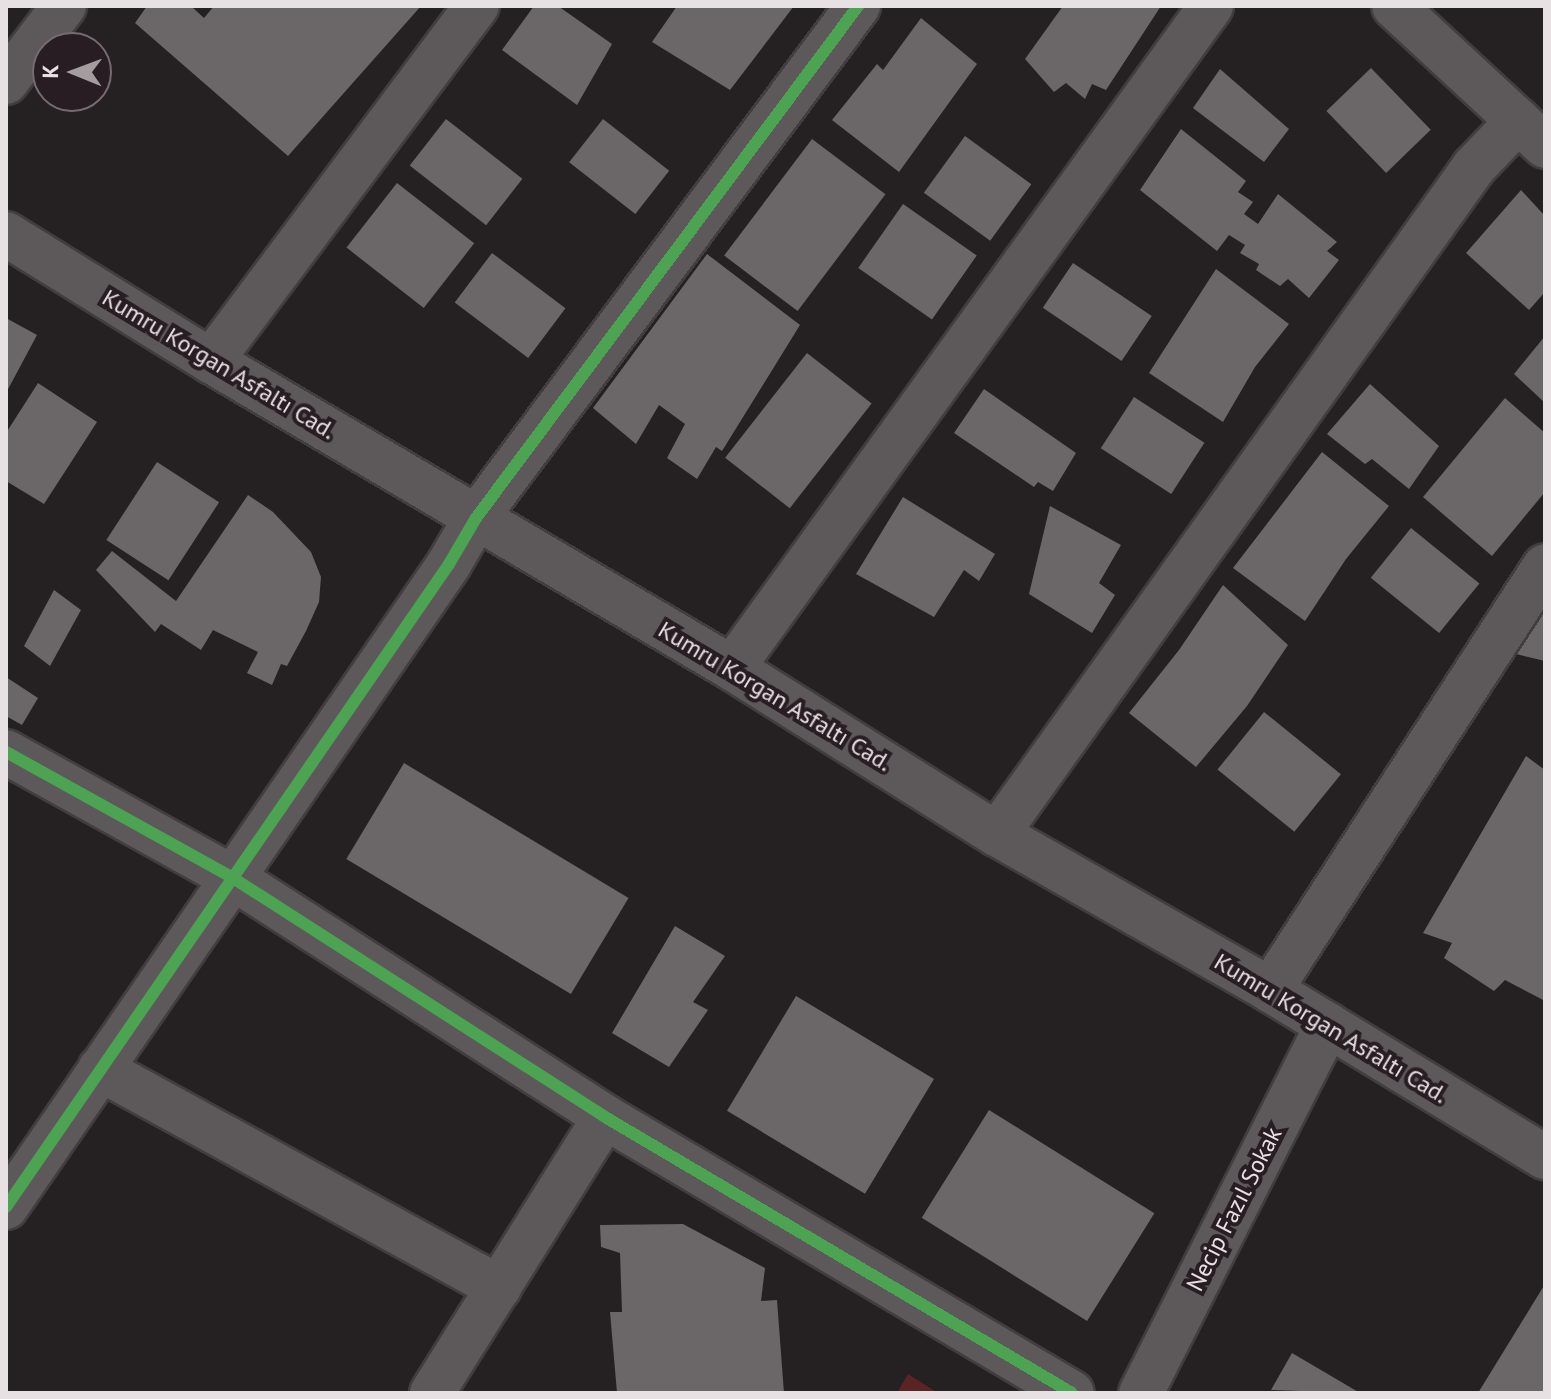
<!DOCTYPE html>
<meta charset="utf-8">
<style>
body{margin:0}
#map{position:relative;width:1551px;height:1399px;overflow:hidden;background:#252022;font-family:"PT Sans",sans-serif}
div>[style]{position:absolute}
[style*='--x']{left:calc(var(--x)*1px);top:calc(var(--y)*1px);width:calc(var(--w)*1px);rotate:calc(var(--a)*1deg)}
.green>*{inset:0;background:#592422}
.building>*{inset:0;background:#6b6668;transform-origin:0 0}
.roads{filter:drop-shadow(2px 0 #423d3f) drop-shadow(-2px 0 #423d3f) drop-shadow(0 2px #423d3f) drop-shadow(0 -2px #423d3f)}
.street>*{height:44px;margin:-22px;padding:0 22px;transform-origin:22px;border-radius:22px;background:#5d585a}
.secondary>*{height:44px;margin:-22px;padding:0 22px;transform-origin:22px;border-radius:22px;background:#5d585a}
.cycleway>*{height:12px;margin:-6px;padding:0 6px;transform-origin:6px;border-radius:6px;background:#4ca352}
span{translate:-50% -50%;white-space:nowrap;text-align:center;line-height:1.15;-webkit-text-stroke:8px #281d22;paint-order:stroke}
.street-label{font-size:24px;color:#e8e1e4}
.frame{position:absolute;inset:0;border:8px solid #e8e1e4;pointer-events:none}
.north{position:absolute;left:32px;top:32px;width:80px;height:80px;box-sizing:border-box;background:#281d22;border:2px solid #756b70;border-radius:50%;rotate:271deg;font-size:22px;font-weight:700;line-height:32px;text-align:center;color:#e8e1e4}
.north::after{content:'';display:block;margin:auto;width:28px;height:36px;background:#a49da0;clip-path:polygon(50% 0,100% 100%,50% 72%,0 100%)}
</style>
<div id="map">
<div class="green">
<i style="clip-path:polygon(908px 1374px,938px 1393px,897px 1393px)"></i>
</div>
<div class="building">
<i style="clip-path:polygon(147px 6px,191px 6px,204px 18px,214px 6px,421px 6px,288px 156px,135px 23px)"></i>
<i style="clip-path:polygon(534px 6px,558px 6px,612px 44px,577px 105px,502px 50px)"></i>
<i style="clip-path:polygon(677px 6px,794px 6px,730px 90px,652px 42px)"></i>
<i style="clip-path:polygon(1063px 6px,1161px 6px,1106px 90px,1092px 84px,1085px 99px,1066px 83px,1054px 92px,1025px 59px)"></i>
<i style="clip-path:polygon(921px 18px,977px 64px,899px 172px,832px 120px,877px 64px,883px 70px)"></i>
<i style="left:1371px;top:68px;width:86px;height:62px;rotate:46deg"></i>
<i style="clip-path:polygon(1220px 69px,1289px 129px,1264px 162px,1193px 108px)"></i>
<i style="left:446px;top:119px;width:97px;height:59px;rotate:38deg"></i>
<i style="left:603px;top:119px;width:84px;height:55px;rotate:38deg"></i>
<i style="clip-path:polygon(1181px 129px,1246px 181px,1238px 192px,1253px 202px,1244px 214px,1258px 224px,1278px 194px,1337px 242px,1327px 251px,1339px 260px,1309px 298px,1288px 279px,1280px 286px,1256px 270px,1259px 264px,1240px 253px,1245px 245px,1229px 235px,1217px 251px,1140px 190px)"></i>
<i style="left:965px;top:136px;width:82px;height:70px;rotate:36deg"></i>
<i style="left:812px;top:139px;width:92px;height:146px;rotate:37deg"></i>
<i style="left:397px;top:183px;width:98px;height:82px;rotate:38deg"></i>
<i style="clip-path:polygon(1521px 190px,1545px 216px,1545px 292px,1529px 310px,1466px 253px)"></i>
<i style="left:903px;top:204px;width:90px;height:78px;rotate:35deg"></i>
<i style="left:492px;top:253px;width:92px;height:62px;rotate:37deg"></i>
<i style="clip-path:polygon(707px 254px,800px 325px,722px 451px,716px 447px,697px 479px,667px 458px,685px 424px,659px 405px,636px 444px,593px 408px)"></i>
<i style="left:1073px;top:263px;width:95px;height:54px;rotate:34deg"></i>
<i style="clip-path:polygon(1216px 269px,1289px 324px,1255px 367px,1223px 422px,1149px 373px)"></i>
<i style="clip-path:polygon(6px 318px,37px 335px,6px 393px)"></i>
<i style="clip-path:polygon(1545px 336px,1545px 403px,1514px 374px)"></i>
<i style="left:807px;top:353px;width:82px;height:133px;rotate:38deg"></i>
<i style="clip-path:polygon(38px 383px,97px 422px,44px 504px,6px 481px,6px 433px)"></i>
<i style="clip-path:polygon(1370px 384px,1439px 446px,1409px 489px,1372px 459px,1365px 464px,1327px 434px)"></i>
<i style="clip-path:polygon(984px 389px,1076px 453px,1053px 491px,1038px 482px,1034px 487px,954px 433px)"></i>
<i style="left:1134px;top:397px;width:84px;height:61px;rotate:33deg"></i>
<i style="clip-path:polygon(1505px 398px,1545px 433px,1545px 492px,1492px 556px,1423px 497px)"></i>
<i style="clip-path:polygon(1322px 452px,1389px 506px,1346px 559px,1305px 621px,1233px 568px)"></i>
<i style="left:157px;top:462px;width:74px;height:93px;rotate:33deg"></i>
<i style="clip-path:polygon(248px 495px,273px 512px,311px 552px,321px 577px,319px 602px,306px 631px,287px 666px,281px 664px,272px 685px,247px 673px,258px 652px,213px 630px,201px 650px,161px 624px,155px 632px,96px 570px,112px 551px,176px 601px)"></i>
<i style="clip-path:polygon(903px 497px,995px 554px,979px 581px,964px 570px,934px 617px,856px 574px)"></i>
<i style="clip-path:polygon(1050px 506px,1121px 545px,1099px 583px,1115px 595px,1092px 633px,1029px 594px)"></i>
<i style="left:1411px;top:528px;width:88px;height:64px;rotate:39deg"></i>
<i style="clip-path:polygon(1223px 585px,1288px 645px,1247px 706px,1196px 767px,1129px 713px,1179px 650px)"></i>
<i style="clip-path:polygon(54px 590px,81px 610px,50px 666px,24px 646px)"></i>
<i style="clip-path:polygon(1545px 600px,1545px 661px,1508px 652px)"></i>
<i style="clip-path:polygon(6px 677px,38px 698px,22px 725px,6px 716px)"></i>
<i style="left:1264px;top:712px;width:99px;height:74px;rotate:39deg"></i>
<i style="clip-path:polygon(1526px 756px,1545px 770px,1545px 1001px,1505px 980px,1494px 991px,1444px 958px,1452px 943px,1423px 933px)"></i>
<i style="left:404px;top:763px;width:262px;height:112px;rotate:31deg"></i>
<i style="clip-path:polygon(675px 926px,725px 956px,693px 1002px,708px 1010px,669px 1067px,612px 1033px)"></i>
<i style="left:796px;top:996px;width:161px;height:134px;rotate:31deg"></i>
<i style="left:989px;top:1110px;width:195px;height:127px;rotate:32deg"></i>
<i style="clip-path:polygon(683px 1224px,765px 1268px,761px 1301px,777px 1300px,784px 1393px,617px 1393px,610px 1312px,622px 1312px,620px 1253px,601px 1247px,600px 1225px)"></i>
<i style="clip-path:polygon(1545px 1284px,1545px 1393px,1478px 1393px)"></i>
<i style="clip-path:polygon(1292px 1353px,1360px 1393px,1271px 1390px)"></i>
</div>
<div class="roads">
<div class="street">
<i style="--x:1394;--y:6;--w:206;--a:42.8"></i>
<i style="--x:6;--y:82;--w:96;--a:-52.7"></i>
<i style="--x:211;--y:361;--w:444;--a:-53.2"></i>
<i style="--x:732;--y:668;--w:817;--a:-54.11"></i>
<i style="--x:6;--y:752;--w:260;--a:29"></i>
<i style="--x:233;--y:878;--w:442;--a:32.7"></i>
<i style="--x:605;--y:1117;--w:542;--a:30.58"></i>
<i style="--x:997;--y:834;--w:820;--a:-54.43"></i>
<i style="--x:1474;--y:167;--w:64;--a:-46.3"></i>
<i style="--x:1270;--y:990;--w:505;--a:-57.03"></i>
<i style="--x:100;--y:1069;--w:455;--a:28.7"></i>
<i style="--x:6;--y:1207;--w:781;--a:-55.43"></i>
<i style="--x:449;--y:564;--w:53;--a:-59.6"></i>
<i style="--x:476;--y:518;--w:639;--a:-53.27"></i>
<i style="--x:432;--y:1393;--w:326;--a:-57.9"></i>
<i style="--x:1141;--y:1393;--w:413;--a:-63.1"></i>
</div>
<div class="secondary">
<i style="--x:6;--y:234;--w:241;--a:31.8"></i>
<i style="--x:211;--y:361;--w:605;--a:30.51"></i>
<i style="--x:732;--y:668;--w:313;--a:32.1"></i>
<i style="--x:997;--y:834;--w:314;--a:29.7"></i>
<i style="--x:1270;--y:990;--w:322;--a:31.3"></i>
</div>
</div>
<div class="cycleway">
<i style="--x:6;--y:752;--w:260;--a:29"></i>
<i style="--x:233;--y:878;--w:442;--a:32.7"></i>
<i style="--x:605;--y:1117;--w:542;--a:30.58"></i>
<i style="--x:6;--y:1207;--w:781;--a:-55.43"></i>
<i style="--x:449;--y:564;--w:53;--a:-59.6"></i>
<i style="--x:476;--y:518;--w:639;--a:-53.27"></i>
</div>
<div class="street-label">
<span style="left:219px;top:364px;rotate:31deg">Kumru Korgan Asfaltı Cad.</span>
<span style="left:775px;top:696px;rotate:31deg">Kumru Korgan Asfaltı Cad.</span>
<span style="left:1331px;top:1028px;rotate:31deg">Kumru Korgan Asfaltı Cad.</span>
<span style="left:1234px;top:1209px;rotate:-63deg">Necip Fazıl Sokak</span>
</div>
<div class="frame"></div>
<div class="north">K</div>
</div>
